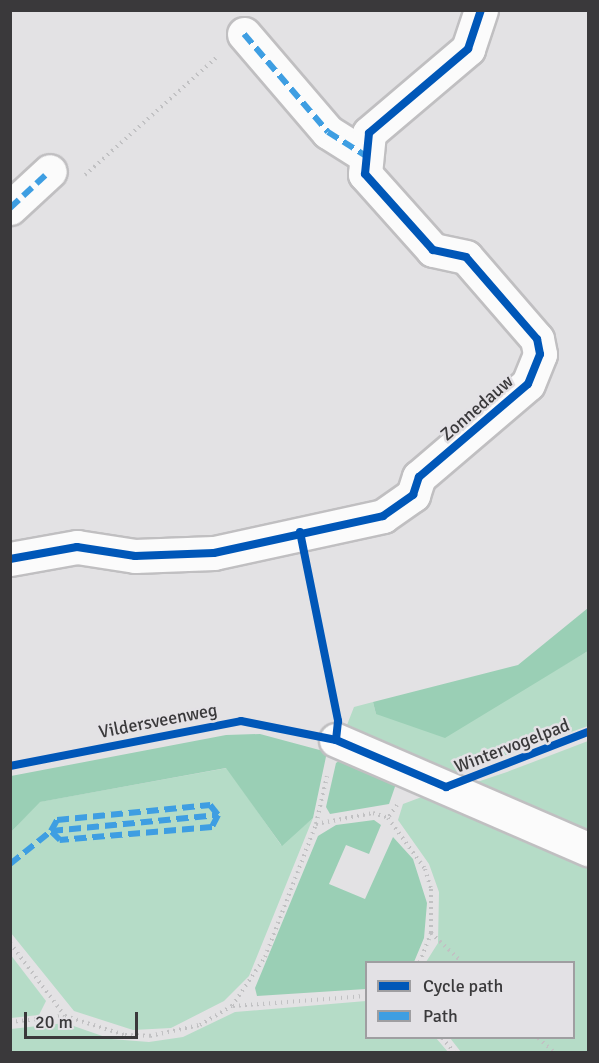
<!DOCTYPE html>
<style>
body{margin:0}
#map{position:relative;width:599px;height:1063px;overflow:hidden;background:#e3e2e4;font-family:Signika,sans-serif}
div>[style]{position:absolute}
[style*='--x']{left:calc(var(--x)*1px);top:calc(var(--y)*1px);width:calc(var(--w)*1px);rotate:calc(var(--a)*1deg)}
.green>*{inset:0;background:#b5dcc7}
.forest>*{inset:0;background:#9acfb5}
.path>*{height:4px;margin-top:-2px;transform-origin:0;background:repeating-linear-gradient(90deg,#c1c1c3 0 1.5px,transparent 0 6px)}
.roads{filter:drop-shadow(2px 0 #c0bfc1) drop-shadow(-2px 0 #c0bfc1) drop-shadow(0 2px #c0bfc1) drop-shadow(0 -2px #c0bfc1)}
.minor>*{height:33px;margin:-16.5px;padding:0 16.5px;transform-origin:16.5px;border-radius:16.5px;background:#fbfbfb}
.quiet>*{height:6px;margin-top:-3px;transform-origin:0;background:repeating-linear-gradient(90deg,#3e9ee2 0 12px,transparent 0 18px)}
.cycleway>*{height:8px;margin:-4px;padding:0 4px;transform-origin:4px;border-radius:4px;background:#0057b8}
span{translate:-50% -50%;white-space:nowrap;text-align:center;line-height:1.15;-webkit-text-stroke:5px #e3e1e5;paint-order:stroke}
.street-label{font-size:18px;color:#3a393b}
.frame{position:absolute;inset:0;border:12px solid #3a393b;pointer-events:none}
.legend{position:absolute;left:365px;top:961px;width:210px;height:78px;box-sizing:border-box;background:#e3e1e5;border:2px solid #9f9ea1;margin:0;padding:8px 10px;list-style:none;font-size:18px;color:#3a393b}
.legend li{display:flex;align-items:center;gap:12px;height:30px}
.legend b{width:30px;border:2px solid #9f9ea1}
.scale{position:absolute;left:24px;top:1012px;width:114px;height:27px;box-sizing:border-box;border:3px solid #3a393b;border-top:0;padding-left:8px;font-size:18px;line-height:21px;white-space:nowrap;color:#3a393b;-webkit-text-stroke:4px #e3e1e5;paint-order:stroke}
</style>
<div id="map">
<div class="green">
<i style="clip-path:polygon(588px 651px,588px 726px,452px 774px,345px 730px,354px 707px,373px 702px,376px 714px,518px 692px)"></i>
<i style="clip-path:polygon(588px 741px,588px 835px,471px 784px,507px 772px)"></i>
<i style="clip-path:polygon(227px 768px,281px 845px,313px 818px,249px 976px,224px 1001px,171px 1028px,133px 1030px,74px 1011px,11px 933px,11px 832px,39px 802px)"></i>
<i style="clip-path:polygon(427px 795px,588px 865px,588px 1052px,461px 1052px,450px 1038px,574px 1038px,574px 962px,426px 962px,438px 943px,439px 892px,429px 864px,398px 820px,403px 804px)"></i>
<i style="clip-path:polygon(10px 954px,46px 1001px,39px 1015px,11px 1018px)"></i>
<i style="clip-path:polygon(366px 1001px,366px 1038px,436px 1038px,448px 1052px,11px 1052px,11px 1029px,65px 1023px,111px 1039px,149px 1042px,183px 1037px,235px 1012px)"></i>
</div>
<div class="forest">
<i style="clip-path:polygon(588px 608px,588px 651px,445px 738px,376px 714px,373px 702px,518px 665px)"></i>
<i style="clip-path:polygon(260px 734px,327px 752px,313px 818px,282px 846px,226px 768px,40px 802px,11px 832px,11px 776px,226px 735px)"></i>
<i style="clip-path:polygon(343px 758px,397px 781px,389px 804px,330px 814px,326px 807px,336px 763px)"></i>
<i style="clip-path:polygon(374px 820px,381px 825px,369px 854px,346px 845px,329px 884px,365px 899px,393px 837px,413px 859px,427px 903px,424px 938px,414px 962px,366px 962px,366px 989px,257px 996px,255px 988px,318px 836px,336px 825px)"></i>
</div>
<div class="path">
<i style="--x:85;--y:175;--w:176;--a:-41.8"></i>
<i style="--x:397;--y:805;--w:16;--a:125"></i>
<i style="--x:388;--y:818;--w:63;--a:54"></i>
<i style="--x:425;--y:869;--w:21;--a:73"></i>
<i style="--x:431;--y:889;--w:44;--a:90"></i>
<i style="--x:431;--y:933;--w:31;--a:111"></i>
<i style="--x:316;--y:824;--w:58;--a:-10.9"></i>
<i style="--x:373;--y:813;--w:16;--a:18"></i>
<i style="--x:431;--y:933;--w:42;--a:43.1"></i>
<i style="--x:10;--y:943;--w:91;--a:53"></i>
<i style="--x:65;--y:1016;--w:63;--a:17.6"></i>
<i style="--x:125;--y:1035;--w:25;--a:2"></i>
<i style="--x:150;--y:1036;--w:51;--a:-12.4"></i>
<i style="--x:200;--y:1025;--w:37;--a:-31"></i>
<i style="--x:232;--y:1006;--w:59;--a:-56"></i>
<i style="--x:265;--y:957;--w:142;--a:-69"></i>
<i style="--x:316;--y:824;--w:49;--a:-77.1"></i>
<i style="--x:233;--y:1006;--w:133;--a:-4.3"></i>
<i style="--x:10;--y:1022;--w:54;--a:-6.3"></i>
<i style="--x:442;--y:1038;--w:18;--a:49"></i>
<i style="--x:538;--y:1038;--w:21;--a:41"></i>
</div>
<div class="roads">
<div class="minor">
<i style="--x:244;--y:34;--w:129;--a:49.4"></i>
<i style="--x:328;--y:132;--w:45;--a:32.3"></i>
<i style="--x:10;--y:208;--w:54;--a:-42.8"></i>
<i style="--x:10;--y:559;--w:68;--a:-10.2"></i>
<i style="--x:77;--y:547;--w:59;--a:8.8"></i>
<i style="--x:135;--y:556;--w:79;--a:-2.2"></i>
<i style="--x:214;--y:553;--w:173;--a:-12.3"></i>
<i style="--x:383;--y:516;--w:37;--a:-35"></i>
<i style="--x:413;--y:495;--w:19;--a:-72"></i>
<i style="--x:419;--y:477;--w:143;--a:-40.5"></i>
<i style="--x:528;--y:384;--w:32;--a:-68"></i>
<i style="--x:540;--y:354;--w:15;--a:-101"></i>
<i style="--x:537;--y:339;--w:108;--a:-130.9"></i>
<i style="--x:466;--y:257;--w:34;--a:-168"></i>
<i style="--x:433;--y:250;--w:102;--a:-131.8"></i>
<i style="--x:365;--y:174;--w:41;--a:-84.4"></i>
<i style="--x:369;--y:133;--w:130;--a:-40.3"></i>
<i style="--x:468;--y:49;--w:41;--a:-71.6"></i>
<i style="--x:336;--y:740;--w:275;--a:23.4"></i>
</div>
</div>
<div class="quiet">
<i style="--x:244;--y:34;--w:129;--a:49.4"></i>
<i style="--x:328;--y:132;--w:45;--a:32.3"></i>
<i style="--x:10;--y:208;--w:54;--a:-42.8"></i>
<i style="--x:210;--y:805;--w:13;--a:51"></i>
<i style="--x:218;--y:815;--w:13;--a:117"></i>
<i style="--x:212;--y:827;--w:153;--a:175.1"></i>
<i style="--x:60;--y:840;--w:13;--a:-135"></i>
<i style="--x:51;--y:831;--w:13;--a:-61"></i>
<i style="--x:57;--y:820;--w:154;--a:-5.6"></i>
<i style="--x:10;--y:864;--w:53;--a:-38.8"></i>
<i style="--x:51;--y:831;--w:168;--a:-5.5"></i>
</div>
<div class="cycleway">
<i style="--x:300;--y:532;--w:193;--a:78.6"></i>
<i style="--x:338;--y:721;--w:19;--a:96"></i>
<i style="--x:10;--y:559;--w:68;--a:-10.2"></i>
<i style="--x:77;--y:547;--w:59;--a:8.8"></i>
<i style="--x:135;--y:556;--w:79;--a:-2.2"></i>
<i style="--x:214;--y:553;--w:173;--a:-12.3"></i>
<i style="--x:383;--y:516;--w:37;--a:-35"></i>
<i style="--x:413;--y:495;--w:19;--a:-72"></i>
<i style="--x:419;--y:477;--w:143;--a:-40.5"></i>
<i style="--x:528;--y:384;--w:32;--a:-68"></i>
<i style="--x:540;--y:354;--w:15;--a:-101"></i>
<i style="--x:537;--y:339;--w:108;--a:-130.9"></i>
<i style="--x:466;--y:257;--w:34;--a:-168"></i>
<i style="--x:433;--y:250;--w:102;--a:-131.8"></i>
<i style="--x:365;--y:174;--w:41;--a:-84.4"></i>
<i style="--x:369;--y:133;--w:130;--a:-40.3"></i>
<i style="--x:468;--y:49;--w:41;--a:-71.6"></i>
<i style="--x:10;--y:766;--w:235;--a:-11"></i>
<i style="--x:241;--y:721;--w:97;--a:11.3"></i>
<i style="--x:336;--y:740;--w:120;--a:23.1"></i>
<i style="--x:446;--y:787;--w:152;--a:-21.2"></i>
</div>
<div class="street-label">
<span style="left:477px;top:408px;rotate:-41deg">Zonnedauw</span>
<span style="left:158px;top:721px;rotate:-11deg">Vildersveenweg</span>
<span style="left:512px;top:746px;rotate:-21deg">Wintervogelpad</span>
</div>
<div class="frame"></div>
<ul class="legend">
<li><b style="height:8px;background:#0057b8"></b>Cycle path</li>
<li><b style="height:8px;background:#3e9ee2"></b>Path</li>
</ul>
<div class="scale">20 m</div>
</div>
